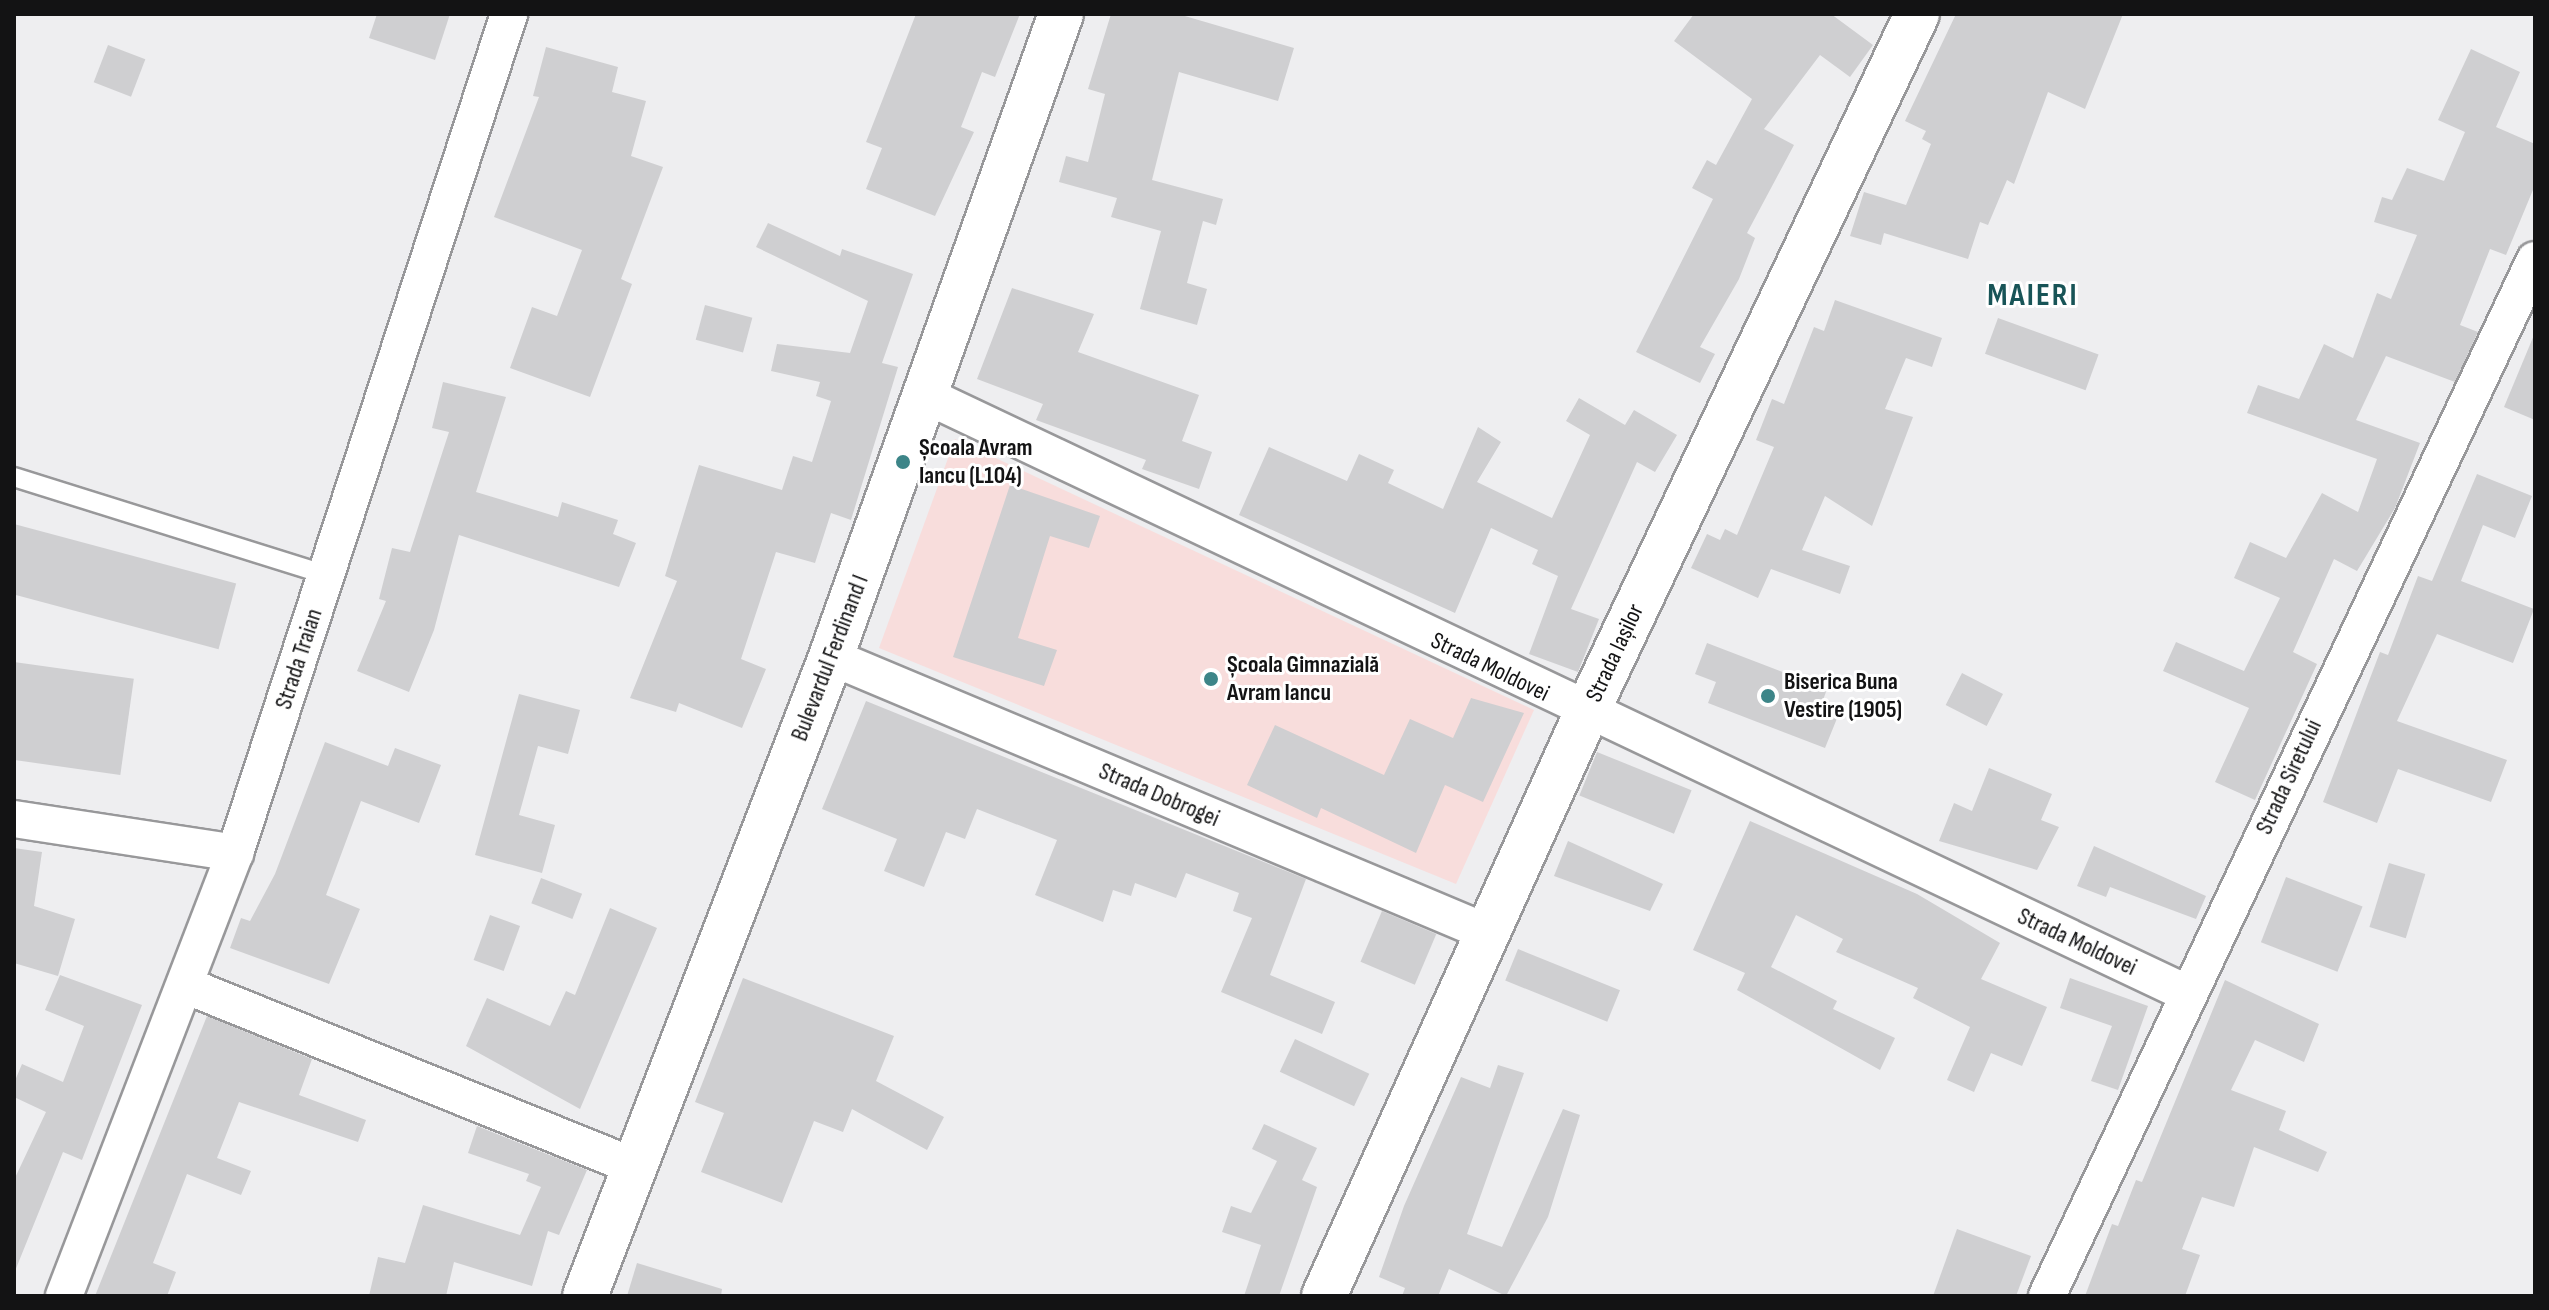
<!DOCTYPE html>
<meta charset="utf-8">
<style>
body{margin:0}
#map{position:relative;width:2549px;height:1310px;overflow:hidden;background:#eeeef0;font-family:"Sofia Sans Condensed",sans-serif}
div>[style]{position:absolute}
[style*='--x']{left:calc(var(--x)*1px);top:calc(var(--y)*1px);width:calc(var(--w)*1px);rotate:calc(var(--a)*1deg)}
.education>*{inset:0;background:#f8dddc}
.building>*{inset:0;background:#cfcfd1;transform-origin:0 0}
.roads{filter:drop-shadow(2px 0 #98989a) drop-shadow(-2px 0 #98989a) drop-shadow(0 2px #98989a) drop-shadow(0 -2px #98989a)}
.lane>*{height:18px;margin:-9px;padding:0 9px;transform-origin:9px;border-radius:9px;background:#fff}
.street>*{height:36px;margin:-18px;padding:0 18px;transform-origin:18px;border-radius:18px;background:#fff}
.secondary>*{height:44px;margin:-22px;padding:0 22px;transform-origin:22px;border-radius:22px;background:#fff}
.dots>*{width:22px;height:22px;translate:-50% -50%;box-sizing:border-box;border:4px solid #fff;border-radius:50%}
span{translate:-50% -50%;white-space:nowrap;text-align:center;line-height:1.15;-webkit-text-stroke:6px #fff;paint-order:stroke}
.poi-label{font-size:24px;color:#131314;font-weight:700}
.left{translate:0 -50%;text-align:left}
.street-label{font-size:24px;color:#131314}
.district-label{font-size:32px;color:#185457;font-weight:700;letter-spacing:2px}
.frame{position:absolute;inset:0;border:16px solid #131314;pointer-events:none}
</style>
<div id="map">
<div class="education">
<i style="clip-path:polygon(955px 439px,1534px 710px,1456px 884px,879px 648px)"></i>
</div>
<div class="building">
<i style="clip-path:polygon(377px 14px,450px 14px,435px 60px,369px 38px)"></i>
<i style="clip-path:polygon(916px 14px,1020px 14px,995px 77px,982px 72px,961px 127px,974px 132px,935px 216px,866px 189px,882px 148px,866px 142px)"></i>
<i style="clip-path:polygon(1111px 14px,1178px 14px,1294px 48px,1278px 101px,1179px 72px,1152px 180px,1223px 199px,1216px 225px,1203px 221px,1187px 283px,1207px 289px,1197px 325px,1140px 309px,1161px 231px,1111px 217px,1117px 198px,1059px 182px,1066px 156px,1088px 162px,1105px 94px,1088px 89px)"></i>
<i style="clip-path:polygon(1694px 14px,1831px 14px,1873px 45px,1850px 77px,1820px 55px,1764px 129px,1794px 145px,1747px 233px,1755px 238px,1739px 279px,1700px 347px,1715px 354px,1700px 383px,1636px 352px,1713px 199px,1692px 188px,1707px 160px,1716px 165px,1752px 99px,1674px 41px)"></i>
<i style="clip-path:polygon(1956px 14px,2123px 14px,2085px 109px,2048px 92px,2014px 184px,2007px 180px,1988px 225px,1980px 222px,1968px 259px,1884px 233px,1881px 245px,1850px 236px,1864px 192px,1906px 205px,1931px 144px,1922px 139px,1926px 131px,1905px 121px)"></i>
<i style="left:108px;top:45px;width:40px;height:40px;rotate:21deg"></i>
<i style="clip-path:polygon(546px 47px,618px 67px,612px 92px,646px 101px,631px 156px,663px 167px,621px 279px,632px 284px,590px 397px,510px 368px,532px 307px,557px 316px,582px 250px,494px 217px,539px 97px,533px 96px)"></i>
<i style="clip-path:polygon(2471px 49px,2520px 72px,2496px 127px,2535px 144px,2535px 185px,2506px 255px,2490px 249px,2460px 325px,2478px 332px,2455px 382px,2386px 356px,2356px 420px,2420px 443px,2395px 508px,2357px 571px,2334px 559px,2293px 652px,2317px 664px,2255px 800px,2215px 782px,2249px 708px,2163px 671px,2176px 642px,2244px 671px,2280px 598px,2234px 578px,2250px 542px,2286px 558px,2322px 493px,2358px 512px,2377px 459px,2247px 413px,2258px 385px,2299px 399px,2324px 344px,2353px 358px,2377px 293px,2391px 299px,2417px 235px,2374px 222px,2382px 197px,2392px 200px,2407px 168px,2444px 181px,2465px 132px,2438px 120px)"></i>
<i style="clip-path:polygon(768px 223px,840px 256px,842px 249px,913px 274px,882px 363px,898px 367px,851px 520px,831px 513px,815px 563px,776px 552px,741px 659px,766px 669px,742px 728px,679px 703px,676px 712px,630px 698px,677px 581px,665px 576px,699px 465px,782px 490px,793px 456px,812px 462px,831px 401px,816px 396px,820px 382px,771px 371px,777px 344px,850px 353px,868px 301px,756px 247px)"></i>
<i style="clip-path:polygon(1012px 288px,1094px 314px,1078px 352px,1199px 395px,1182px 441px,1212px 452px,1199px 489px,1142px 469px,1146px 460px,1036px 420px,1043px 404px,977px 379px)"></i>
<i style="clip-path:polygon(1835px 300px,1942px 338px,1932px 367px,1906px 358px,1885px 409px,1913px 417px,1872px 526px,1825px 496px,1802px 550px,1850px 566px,1840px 594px,1771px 569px,1758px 598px,1691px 568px,1707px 534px,1720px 540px,1725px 529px,1737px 535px,1774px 447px,1756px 440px,1772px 399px,1784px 404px,1814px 327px,1824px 331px)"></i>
<i style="left:705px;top:305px;width:49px;height:36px;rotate:15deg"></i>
<i style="left:1998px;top:318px;width:107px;height:38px;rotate:20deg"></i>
<i style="clip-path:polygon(2534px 335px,2535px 335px,2535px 420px,2504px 407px)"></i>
<i style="clip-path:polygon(443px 382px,506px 397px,476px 492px,558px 517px,562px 502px,618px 520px,613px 534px,636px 543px,619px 587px,459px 535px,434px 630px,409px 692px,357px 671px,386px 601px,379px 599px,392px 548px,410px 552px,449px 432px,432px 428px)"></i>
<i style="clip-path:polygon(1579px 398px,1625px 425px,1634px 410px,1677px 435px,1655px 472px,1637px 462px,1571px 609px,1599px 619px,1578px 672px,1529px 654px,1558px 576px,1532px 564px,1538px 550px,1491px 528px,1455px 613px,1239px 515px,1269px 447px,1347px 481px,1359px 454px,1394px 470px,1388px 483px,1443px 509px,1478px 427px,1501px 442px,1477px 482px,1552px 518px,1590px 435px,1566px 421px)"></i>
<i style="clip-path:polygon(2477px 474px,2532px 496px,2515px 538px,2483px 525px,2461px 581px,2534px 609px,2513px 663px,2437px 634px,2397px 721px,2507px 760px,2491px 802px,2398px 769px,2377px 823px,2323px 802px,2380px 652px,2388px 655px,2418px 576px,2432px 581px)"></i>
<i style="clip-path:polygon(1010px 485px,1100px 516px,1089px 548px,1050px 536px,1018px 638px,1057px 650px,1044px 686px,953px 657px)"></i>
<i style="left:14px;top:524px;width:230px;height:68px;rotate:15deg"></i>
<i style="clip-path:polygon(1707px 643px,1827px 689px,1822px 703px,1840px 711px,1825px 748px,1708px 703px,1716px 682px,1695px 674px)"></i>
<i style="left:14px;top:662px;width:121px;height:97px;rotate:8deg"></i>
<i style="left:1962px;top:673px;width:46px;height:36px;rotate:27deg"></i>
<i style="clip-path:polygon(519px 694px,580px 710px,568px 754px,538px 746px,519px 815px,555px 825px,542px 873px,475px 855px)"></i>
<i style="clip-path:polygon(1471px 698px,1524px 713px,1483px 802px,1445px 785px,1416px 853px,1321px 808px,1317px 818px,1247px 785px,1275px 725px,1384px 775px,1410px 719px,1453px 738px)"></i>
<i style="clip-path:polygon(866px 701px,1306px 879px,1270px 975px,1335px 1002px,1322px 1034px,1221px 992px,1252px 918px,1233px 911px,1239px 893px,1186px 873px,1176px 898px,1135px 883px,1131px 896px,1113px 890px,1103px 922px,1035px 895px,1057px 840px,977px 809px,965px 839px,946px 832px,924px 887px,884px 871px,897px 839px,822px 809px)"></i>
<i style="clip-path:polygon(325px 742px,388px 766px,395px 748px,441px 765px,419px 823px,361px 801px,326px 895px,360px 909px,329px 984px,230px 948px,241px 918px,250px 921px,275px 874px)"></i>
<i style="left:1597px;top:752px;width:102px;height:47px;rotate:22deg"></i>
<i style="clip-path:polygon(1989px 768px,2052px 794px,2041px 820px,2059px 827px,2037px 870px,1939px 841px,1954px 803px,1972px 811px)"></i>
<i style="clip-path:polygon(1750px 821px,1917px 894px,2000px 943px,1981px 979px,2047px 1007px,2022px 1066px,1991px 1053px,1974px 1092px,1947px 1080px,1970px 1027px,1913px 998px,1918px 988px,1836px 952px,1843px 939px,1796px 915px,1771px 967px,1837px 1001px,1833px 1009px,1895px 1038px,1880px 1070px,1737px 990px,1745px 973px,1693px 950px)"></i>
<i style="clip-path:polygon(1568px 841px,1663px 884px,1650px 911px,1554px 876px)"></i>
<i style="clip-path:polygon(2094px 846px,2206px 896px,2196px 919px,2110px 887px,2106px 897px,2077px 886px)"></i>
<i style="clip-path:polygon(14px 848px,42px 852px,34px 906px,75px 919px,58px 976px,14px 963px)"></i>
<i style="left:2389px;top:863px;width:38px;height:67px;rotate:17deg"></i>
<i style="left:2286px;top:877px;width:82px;height:70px;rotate:21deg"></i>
<i style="left:541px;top:878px;width:44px;height:27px;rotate:21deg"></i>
<i style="clip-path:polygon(610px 908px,657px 928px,580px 1109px,466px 1046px,487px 998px,550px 1026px,566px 991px,575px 995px)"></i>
<i style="left:1382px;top:911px;width:59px;height:55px;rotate:23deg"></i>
<i style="left:490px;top:915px;width:32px;height:48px;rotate:20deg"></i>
<i style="left:1518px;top:949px;width:110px;height:34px;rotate:22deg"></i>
<i style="clip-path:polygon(60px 975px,142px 1005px,82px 1160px,63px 1152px,15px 1271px,14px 1180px,46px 1112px,14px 1097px,14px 1083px,22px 1064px,63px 1082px,84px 1026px,45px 1010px)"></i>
<i style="clip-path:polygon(743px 978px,894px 1036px,876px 1081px,944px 1117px,927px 1150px,852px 1109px,843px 1132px,814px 1121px,782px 1203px,701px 1172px,724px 1113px,695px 1102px)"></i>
<i style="clip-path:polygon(2070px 978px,2148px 1006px,2118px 1090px,2091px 1081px,2112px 1026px,2060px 1008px)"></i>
<i style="clip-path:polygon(2225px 980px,2319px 1024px,2304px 1062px,2255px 1040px,2231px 1090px,2286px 1111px,2279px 1130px,2327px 1152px,2318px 1172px,2254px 1147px,2234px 1207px,2202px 1197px,2182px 1249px,2200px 1255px,2185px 1296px,2085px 1296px,2112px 1224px,2118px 1226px,2136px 1180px,2142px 1182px)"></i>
<i style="clip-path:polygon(207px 1016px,312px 1059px,299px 1095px,366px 1120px,358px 1142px,239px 1102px,217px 1158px,251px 1171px,241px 1195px,187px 1174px,153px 1263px,176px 1272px,167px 1296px,95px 1296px)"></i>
<i style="left:1295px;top:1039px;width:82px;height:36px;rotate:25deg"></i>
<i style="clip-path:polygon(1498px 1065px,1524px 1073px,1467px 1234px,1502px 1247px,1563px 1109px,1580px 1115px,1548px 1217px,1506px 1296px,1449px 1269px,1438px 1296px,1402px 1296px,1405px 1288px,1379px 1277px,1404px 1206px,1461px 1077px,1490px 1088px)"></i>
<i style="clip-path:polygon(1264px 1124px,1317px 1148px,1302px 1180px,1317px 1187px,1279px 1296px,1244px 1296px,1261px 1245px,1222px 1232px,1231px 1206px,1251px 1213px,1277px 1161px,1252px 1149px)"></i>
<i style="clip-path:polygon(477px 1126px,587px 1170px,559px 1235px,548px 1231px,532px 1286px,454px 1262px,446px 1296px,369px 1296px,378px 1257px,405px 1263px,423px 1205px,520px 1235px,541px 1187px,526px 1181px,529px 1174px,468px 1153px)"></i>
<i style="clip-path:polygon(1957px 1229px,2031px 1256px,2016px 1296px,1933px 1296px)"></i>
<i style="clip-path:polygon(637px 1263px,722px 1289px,721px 1296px,627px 1296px)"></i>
</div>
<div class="roads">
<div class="lane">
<i style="--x:14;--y:477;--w:328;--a:17.4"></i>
</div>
<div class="street">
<i style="--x:927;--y:396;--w:1393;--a:25.37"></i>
<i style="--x:831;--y:657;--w:710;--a:22.77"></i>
<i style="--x:14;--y:819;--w:224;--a:8.7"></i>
<i style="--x:185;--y:985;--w:485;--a:22"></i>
<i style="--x:64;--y:1296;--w:475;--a:-68.9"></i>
<i style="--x:235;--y:853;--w:883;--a:-71.91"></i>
<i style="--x:2047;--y:1296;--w:1145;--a:-64.78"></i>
</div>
<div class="secondary">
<i style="--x:585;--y:1296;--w:685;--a:-68.94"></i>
<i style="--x:831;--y:657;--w:683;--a:-70.32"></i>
<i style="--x:1324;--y:1296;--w:638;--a:-65.76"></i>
<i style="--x:1586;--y:714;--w:774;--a:-64.69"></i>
</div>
</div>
<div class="dots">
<i style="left:903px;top:462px;background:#3d8588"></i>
<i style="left:1211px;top:679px;background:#3d8588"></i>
<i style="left:1768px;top:696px;background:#3d8588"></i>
</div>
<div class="poi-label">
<span class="left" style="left:919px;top:462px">Școala Avram<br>Iancu (L104)</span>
<span class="left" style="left:1227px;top:679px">Școala Gimnazială<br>Avram Iancu</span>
<span class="left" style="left:1784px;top:696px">Biserica Buna<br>Vestire (1905)</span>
</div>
<div class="street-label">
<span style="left:1615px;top:653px;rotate:-65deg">Strada Iașilor</span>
<span style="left:830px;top:658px;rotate:-69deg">Bulevardul Ferdinand I</span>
<span style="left:299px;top:659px;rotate:-72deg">Strada Traian</span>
<span style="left:1490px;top:667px;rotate:26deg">Strada Moldovei</span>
<span style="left:2289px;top:777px;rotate:-65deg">Strada Siretului</span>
<span style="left:1159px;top:795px;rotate:23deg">Strada Dobrogei</span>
<span style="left:2077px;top:942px;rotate:25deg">Strada Moldovei</span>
</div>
<div class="district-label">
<span style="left:2033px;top:296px">MAIERI</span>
</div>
<div class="frame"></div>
</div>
